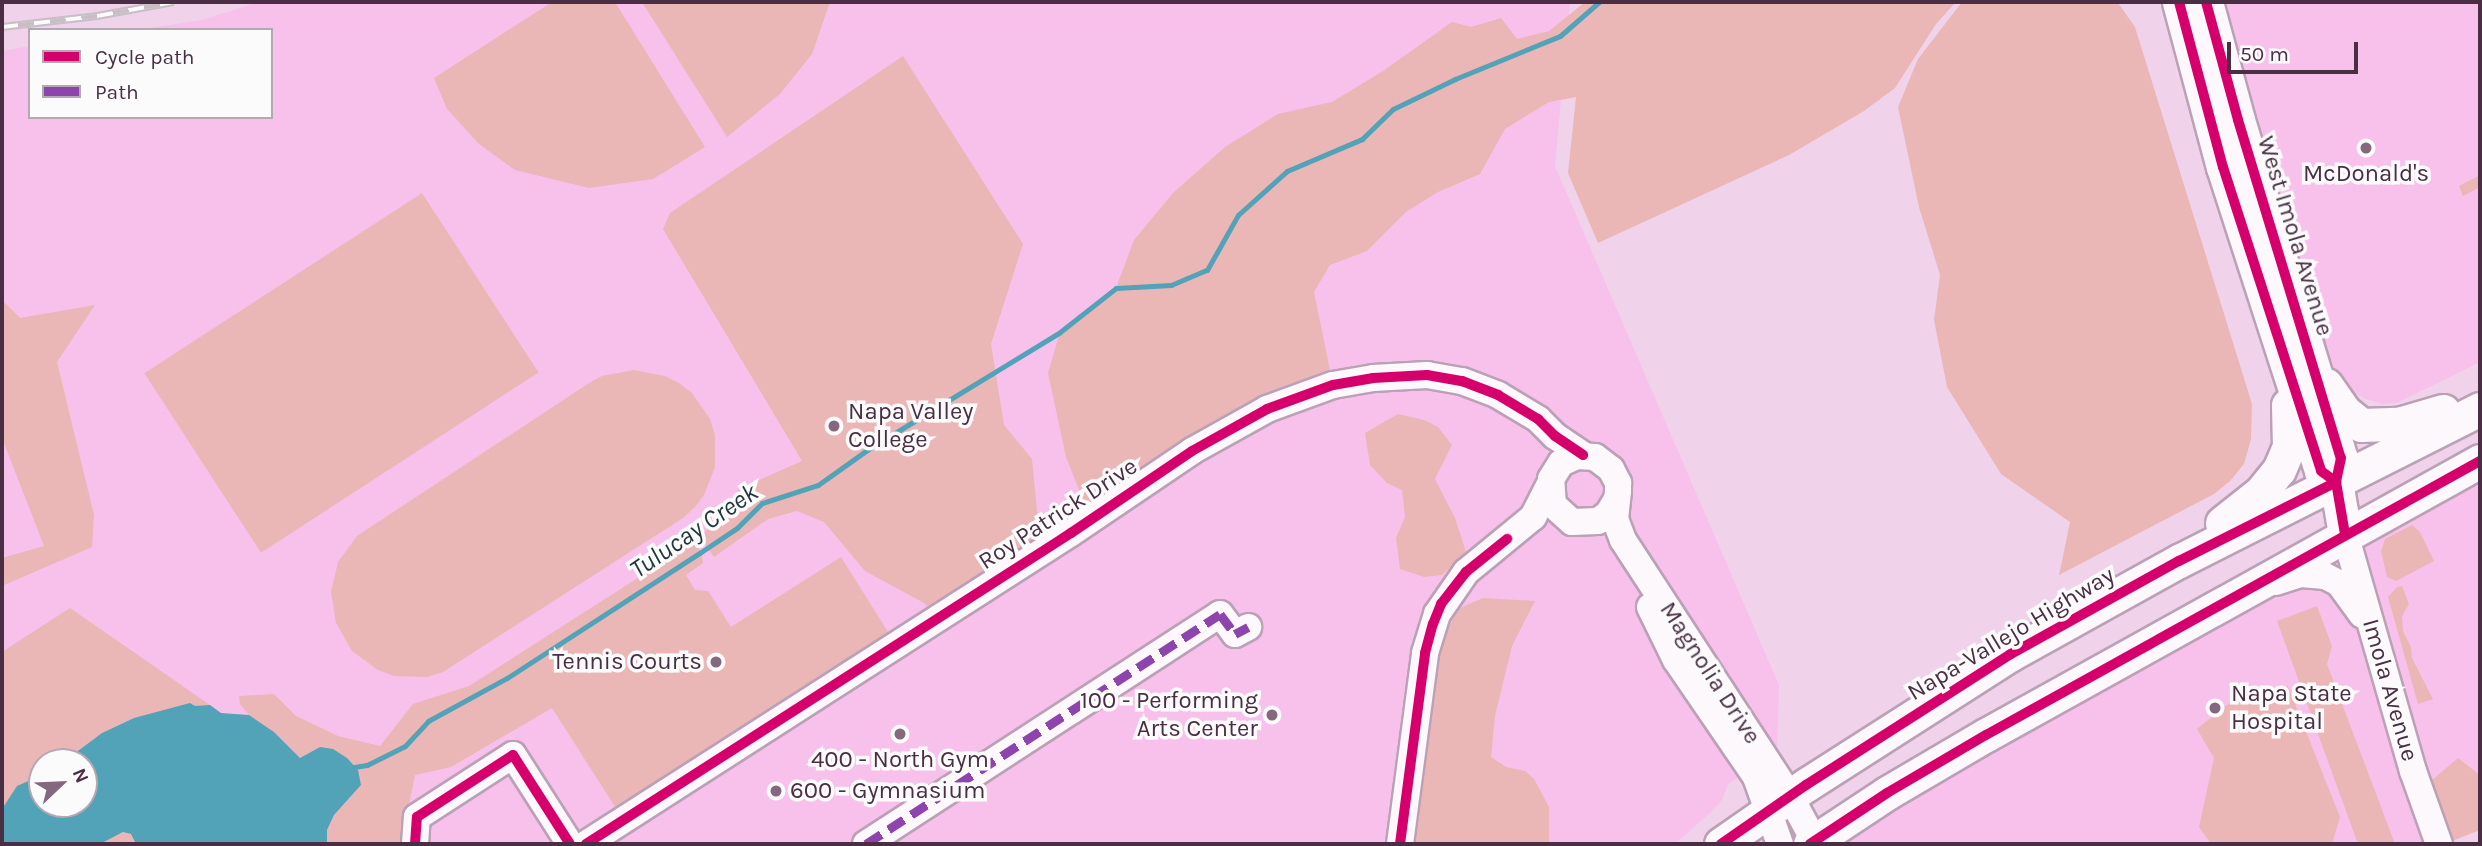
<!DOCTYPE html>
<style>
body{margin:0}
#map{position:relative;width:2482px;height:846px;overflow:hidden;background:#f0d3ea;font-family:Karla,sans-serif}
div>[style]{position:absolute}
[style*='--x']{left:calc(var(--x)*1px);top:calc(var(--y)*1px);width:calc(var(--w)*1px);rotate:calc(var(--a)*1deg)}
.built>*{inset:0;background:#f7c1ec}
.green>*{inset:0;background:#ebb6b6;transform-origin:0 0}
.water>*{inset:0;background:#52a2b8}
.stream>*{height:5px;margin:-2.5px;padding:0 2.5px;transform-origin:2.5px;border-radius:2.5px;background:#52a2b8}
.roads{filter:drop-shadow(2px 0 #bba1b5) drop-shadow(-2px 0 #bba1b5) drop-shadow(0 2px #bba1b5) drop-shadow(0 -2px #bba1b5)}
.minor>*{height:26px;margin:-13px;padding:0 13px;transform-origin:13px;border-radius:13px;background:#fdf8fc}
.major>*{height:33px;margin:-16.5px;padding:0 16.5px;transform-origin:16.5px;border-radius:16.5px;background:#fdf8fc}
.rail>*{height:8px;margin-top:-4px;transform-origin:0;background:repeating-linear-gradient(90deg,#fbfbfb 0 16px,#c7bfc5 0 32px);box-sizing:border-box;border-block:2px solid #c7bfc5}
.quiet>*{height:9px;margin-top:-4.5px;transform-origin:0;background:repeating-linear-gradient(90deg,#8e44ad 0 18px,transparent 0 27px)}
.cycleway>*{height:10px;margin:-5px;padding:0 5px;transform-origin:5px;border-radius:5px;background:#d6006c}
.dots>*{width:19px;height:19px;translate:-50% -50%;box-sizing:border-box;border:4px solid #fbfbfb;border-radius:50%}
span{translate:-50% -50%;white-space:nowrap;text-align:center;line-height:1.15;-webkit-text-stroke:7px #fbfbfb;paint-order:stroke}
.poi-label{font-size:24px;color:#4a2f44}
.left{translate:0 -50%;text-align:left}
.right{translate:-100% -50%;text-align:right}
.street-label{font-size:24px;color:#4a2f44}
.water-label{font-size:26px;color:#1f373c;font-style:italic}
.frame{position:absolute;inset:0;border:4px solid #4a2f44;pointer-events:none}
.legend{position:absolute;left:28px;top:28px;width:245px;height:91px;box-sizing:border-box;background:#fbfbfb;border:2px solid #b4a9b2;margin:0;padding:9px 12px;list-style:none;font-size:21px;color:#4a2f44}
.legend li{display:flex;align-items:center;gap:14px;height:35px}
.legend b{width:35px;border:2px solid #b4a9b2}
.north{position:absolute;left:28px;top:748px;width:70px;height:70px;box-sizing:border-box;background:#fbfbfb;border:2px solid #b4a9b2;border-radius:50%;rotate:67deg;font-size:19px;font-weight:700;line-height:28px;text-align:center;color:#4a2f44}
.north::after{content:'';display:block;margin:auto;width:24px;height:32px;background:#84687e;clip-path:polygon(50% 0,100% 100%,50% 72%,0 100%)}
.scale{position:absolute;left:2227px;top:42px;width:131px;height:32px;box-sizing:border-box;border:4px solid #4a2f44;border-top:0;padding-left:9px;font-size:21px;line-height:24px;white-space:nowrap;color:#4a2f44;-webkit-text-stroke:5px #fbfbfb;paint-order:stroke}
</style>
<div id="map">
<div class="built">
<i style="clip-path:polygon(evenodd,258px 2px,1570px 2px,1555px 166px,1779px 685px,1777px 755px,1728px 784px,1722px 800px,1712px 811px,1675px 844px,2px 844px,2px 51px,30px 46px,30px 117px,271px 117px,271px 30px,136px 30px,202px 20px,258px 2px,42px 762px,84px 762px,84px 804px,42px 804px,42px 762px)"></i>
<i style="clip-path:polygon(2206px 2px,2480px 2px,2480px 362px,2397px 403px,2383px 404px,2366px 399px,2354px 393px,2345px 384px,2332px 395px)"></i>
<i style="clip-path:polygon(2480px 461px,2480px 810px,2439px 844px,1810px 844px,2281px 580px,2344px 589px,2345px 534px)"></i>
</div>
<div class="green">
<i style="clip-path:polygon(552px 2px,615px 2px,705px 147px,653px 179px,589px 188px,515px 170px,479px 144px,447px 109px,434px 78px)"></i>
<i style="clip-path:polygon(642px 2px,830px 2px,812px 54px,780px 94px,727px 137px)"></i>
<i style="clip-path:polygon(1585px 2px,1956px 2px,1936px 24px,1895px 88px,1864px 111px,1789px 155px,1598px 243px,1568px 173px,1576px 97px,1549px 102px,1505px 129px,1480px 174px,1438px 192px,1406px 212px,1367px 251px,1330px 265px,1314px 292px,1333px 385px,1091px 520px,1066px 457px,1048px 373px,1060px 332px,1116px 288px,1134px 240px,1173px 193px,1225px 147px,1278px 114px,1332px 102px,1383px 71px,1452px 22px,1471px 27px,1501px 18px,1517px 39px,1549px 31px)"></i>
<i style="clip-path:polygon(1962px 2px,2117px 2px,2121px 7px,2135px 27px,2252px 404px,2251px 439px,2244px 464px,2230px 481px,2214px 494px,2059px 575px,2070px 522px,2001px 474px,1947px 387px,1934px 320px,1940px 275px,1919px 207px,1898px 107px,1918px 59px)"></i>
<i style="clip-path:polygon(903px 56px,1023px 244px,991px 344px,1004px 425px,1032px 459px,1041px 553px,940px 617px,924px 603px,865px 571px,824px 522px,797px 511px,768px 519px,714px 557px,700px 537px,725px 511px,739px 489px,802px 461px,663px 229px,670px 213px)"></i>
<i style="clip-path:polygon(2480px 175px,2480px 187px,2463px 196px,2459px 186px)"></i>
<i style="left:422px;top:193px;width:214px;height:331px;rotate:57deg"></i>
<i style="clip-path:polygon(2px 300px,20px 318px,95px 305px,57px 362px,94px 515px,92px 547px,2px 586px,2px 558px,44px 546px,2px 438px)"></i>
<i style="clip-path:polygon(634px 370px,665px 376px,679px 383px,692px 393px,710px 419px,715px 435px,715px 467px,704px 495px,695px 507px,683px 518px,443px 672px,427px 677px,394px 676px,378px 670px,352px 651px,336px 623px,331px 592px,338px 562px,357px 536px,589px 383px,602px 376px)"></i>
<i style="clip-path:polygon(1398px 414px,1424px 420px,1438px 427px,1452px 445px,1435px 479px,1455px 518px,1466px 552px,1442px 575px,1424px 577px,1400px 569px,1396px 538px,1405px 517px,1402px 490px,1387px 483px,1370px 465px,1365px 433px)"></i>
<i style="clip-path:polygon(2412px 525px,2420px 532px,2434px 561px,2396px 581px,2387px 577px,2381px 551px,2385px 539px)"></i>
<i style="clip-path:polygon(694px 542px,701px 552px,703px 563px,686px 575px,695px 590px,708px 591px,731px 627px,841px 557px,890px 635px,619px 813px,552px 708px,451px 767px,415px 775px,405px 824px,406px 844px,327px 844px,327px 830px,334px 815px,360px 786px,358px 770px,320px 747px,300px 758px,274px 732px,249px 715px,240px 704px,239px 696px,274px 694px,296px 716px,338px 736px,380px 746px,413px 704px,469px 686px)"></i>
<i style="clip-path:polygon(2402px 586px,2409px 604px,2402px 616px,2403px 631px,2411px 647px,2412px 658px,2433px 699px,2418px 704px,2388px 597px,2397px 587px)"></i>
<i style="clip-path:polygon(1483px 598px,1535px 601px,1512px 646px,1495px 716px,1491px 757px,1506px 767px,1525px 771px,1534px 779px,1549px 807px,1549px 844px,1400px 844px,1428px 639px,1448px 629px,1458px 609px)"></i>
<i style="clip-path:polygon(2317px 606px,2332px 646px,2327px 664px,2395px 844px,2358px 844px,2277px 621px)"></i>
<i style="clip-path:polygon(70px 608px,210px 705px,134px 718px,102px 733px,63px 762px,42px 762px,42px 775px,30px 783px,22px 784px,2px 809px,2px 652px)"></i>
<i style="clip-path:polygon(2288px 686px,2340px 817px,2332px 844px,2211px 844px,2199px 827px,2214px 758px,2197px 729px,2232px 701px)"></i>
<i style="clip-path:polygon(2458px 758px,2480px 775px,2480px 830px,2452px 841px,2436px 812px,2430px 782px)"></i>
<i style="clip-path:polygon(123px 832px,131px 834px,136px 844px,68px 844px,76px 842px,100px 844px)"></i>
</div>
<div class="water">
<i style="clip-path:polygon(190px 703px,195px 706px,210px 705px,221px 713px,249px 715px,274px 732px,300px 758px,320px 747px,333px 749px,347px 758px,358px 770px,361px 785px,334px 815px,327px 830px,327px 844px,136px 844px,131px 834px,123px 832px,100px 844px,76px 842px,2px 844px,2px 809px,17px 786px,42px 775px,42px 804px,84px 804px,84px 762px,63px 762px,102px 733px,134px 718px)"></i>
</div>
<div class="stream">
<i style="--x:348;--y:768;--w:19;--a:-9"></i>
<i style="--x:367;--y:765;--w:42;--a:-26.6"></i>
<i style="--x:405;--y:746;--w:34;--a:-47"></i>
<i style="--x:428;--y:721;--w:90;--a:-28.6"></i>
<i style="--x:507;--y:678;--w:231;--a:-33"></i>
<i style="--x:701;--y:552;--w:43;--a:-33.7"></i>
<i style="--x:737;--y:528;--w:35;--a:-45"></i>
<i style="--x:762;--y:503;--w:59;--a:-17.8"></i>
<i style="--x:818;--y:485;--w:60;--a:-35.5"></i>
<i style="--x:867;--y:450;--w:226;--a:-31.4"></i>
<i style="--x:1060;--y:332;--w:71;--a:-38.2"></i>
<i style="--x:1116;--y:288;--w:55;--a:-3.1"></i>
<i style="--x:1171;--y:285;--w:39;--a:-23"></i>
<i style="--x:1207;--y:270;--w:63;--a:-60.6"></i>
<i style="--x:1238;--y:215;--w:66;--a:-41.9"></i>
<i style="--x:1287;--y:171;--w:82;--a:-23.1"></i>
<i style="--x:1362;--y:139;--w:43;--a:-44.1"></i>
<i style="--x:1393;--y:109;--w:69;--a:-25.8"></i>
<i style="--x:1455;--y:79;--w:113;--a:-22.3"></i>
<i style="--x:1560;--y:36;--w:52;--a:-41.1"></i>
</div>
<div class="roads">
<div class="minor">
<i style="--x:1617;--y:499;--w:17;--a:121"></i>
<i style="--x:1608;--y:514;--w:12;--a:145"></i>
<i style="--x:1598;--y:521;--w:26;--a:178"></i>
<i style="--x:1572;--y:522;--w:25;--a:-138"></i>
<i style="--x:1553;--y:505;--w:26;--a:-94"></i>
<i style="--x:1551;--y:479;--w:19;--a:-58"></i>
<i style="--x:1561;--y:463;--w:17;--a:-24"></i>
<i style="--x:1577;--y:456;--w:18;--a:3"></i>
<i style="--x:1595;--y:457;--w:20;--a:37"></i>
<i style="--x:1611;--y:469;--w:16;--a:63"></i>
<i style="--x:1618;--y:483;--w:8;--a:90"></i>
<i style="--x:1618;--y:491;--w:28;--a:96"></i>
<i style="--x:1615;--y:519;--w:22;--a:69"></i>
<i style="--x:1623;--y:540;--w:306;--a:56.9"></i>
<i style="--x:1790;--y:796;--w:55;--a:61.6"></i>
<i style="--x:2345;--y:534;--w:247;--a:74"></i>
<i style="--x:2413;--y:771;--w:77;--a:70.4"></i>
<i style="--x:2276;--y:582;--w:26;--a:-18"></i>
<i style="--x:2301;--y:574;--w:24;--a:5"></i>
<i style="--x:2325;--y:576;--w:16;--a:27"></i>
<i style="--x:2339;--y:583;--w:39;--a:54"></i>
<i style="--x:1650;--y:607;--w:59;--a:63.9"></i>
<i style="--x:1676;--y:660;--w:142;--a:55.6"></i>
<i style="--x:1756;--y:777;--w:71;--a:70.3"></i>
<i style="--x:415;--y:844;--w:27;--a:-86"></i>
<i style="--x:417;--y:817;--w:114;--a:-32.9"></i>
<i style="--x:513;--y:755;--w:106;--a:57.4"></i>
<i style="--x:586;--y:844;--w:576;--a:-32.67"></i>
<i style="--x:1071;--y:533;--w:146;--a:-34.1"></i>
<i style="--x:1192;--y:451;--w:86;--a:-29.2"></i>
<i style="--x:1267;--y:409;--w:70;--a:-20"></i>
<i style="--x:1333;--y:385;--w:41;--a:-9.9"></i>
<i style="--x:1373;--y:378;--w:54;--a:-3.2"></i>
<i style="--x:1427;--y:375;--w:36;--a:10"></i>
<i style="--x:1462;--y:381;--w:39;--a:21"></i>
<i style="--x:1498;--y:395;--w:47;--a:31"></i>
<i style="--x:1538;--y:419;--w:24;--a:45"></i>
<i style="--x:1555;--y:436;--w:34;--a:34"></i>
<i style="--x:866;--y:844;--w:422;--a:-33"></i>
<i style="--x:1220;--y:614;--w:25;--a:53"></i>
<i style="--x:1235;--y:634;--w:15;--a:-28"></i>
<i style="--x:1400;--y:844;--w:193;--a:-82.5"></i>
<i style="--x:1425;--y:653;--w:41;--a:-72.9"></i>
<i style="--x:1437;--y:614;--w:51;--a:-55.4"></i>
<i style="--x:1466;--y:572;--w:87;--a:-39.4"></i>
<i style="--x:1533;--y:517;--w:35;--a:-63"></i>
</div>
<div class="major">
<i style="--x:2179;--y:2;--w:171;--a:75.1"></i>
<i style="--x:2223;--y:167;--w:319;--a:72.1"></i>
<i style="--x:2321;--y:471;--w:19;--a:36"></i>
<i style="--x:2206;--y:2;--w:122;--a:74.8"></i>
<i style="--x:2238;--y:120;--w:353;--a:73.1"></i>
<i style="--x:2341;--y:458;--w:25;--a:102"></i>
<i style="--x:2336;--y:482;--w:53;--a:80.2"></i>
<i style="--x:2326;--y:385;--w:32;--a:55"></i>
<i style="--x:2344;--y:411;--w:22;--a:39"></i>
<i style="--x:2361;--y:425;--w:37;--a:-2"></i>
<i style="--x:2398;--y:424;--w:47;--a:-16.1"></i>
<i style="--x:2222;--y:523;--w:50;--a:-38.5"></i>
<i style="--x:2261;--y:492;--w:28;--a:-51"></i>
<i style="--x:2279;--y:470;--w:26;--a:-67"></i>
<i style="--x:2289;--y:446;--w:41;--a:-91.4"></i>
<i style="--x:1721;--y:844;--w:103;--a:-34.8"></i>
<i style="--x:1806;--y:785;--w:243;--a:-32.6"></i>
<i style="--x:2011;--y:654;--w:192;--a:-29"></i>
<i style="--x:2179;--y:561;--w:337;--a:-26.8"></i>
<i style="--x:1810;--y:844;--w:92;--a:-33.5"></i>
<i style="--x:1887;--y:793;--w:115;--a:-30.4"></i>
<i style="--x:1986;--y:735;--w:565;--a:-29.02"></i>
</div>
</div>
<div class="rail">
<i style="--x:2;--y:27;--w:96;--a:-6.6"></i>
<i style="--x:97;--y:16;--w:78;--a:-10.3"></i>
</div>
<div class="quiet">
<i style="--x:866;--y:844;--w:422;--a:-33"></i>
<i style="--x:1220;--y:614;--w:25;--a:53"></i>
<i style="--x:1235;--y:634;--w:15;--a:-28"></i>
</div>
<div class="cycleway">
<i style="--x:2179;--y:2;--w:171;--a:75.1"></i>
<i style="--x:2223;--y:167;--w:319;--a:72.1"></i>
<i style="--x:2321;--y:471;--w:19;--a:36"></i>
<i style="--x:2206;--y:2;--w:122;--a:74.8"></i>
<i style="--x:2238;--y:120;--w:353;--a:73.1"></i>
<i style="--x:2341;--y:458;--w:25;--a:102"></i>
<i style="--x:2336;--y:482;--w:53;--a:80.2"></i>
<i style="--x:415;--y:844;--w:27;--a:-86"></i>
<i style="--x:417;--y:817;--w:114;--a:-32.9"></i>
<i style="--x:513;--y:755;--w:106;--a:57.4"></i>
<i style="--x:586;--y:844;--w:576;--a:-32.67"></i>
<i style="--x:1071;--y:533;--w:146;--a:-34.1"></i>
<i style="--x:1192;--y:451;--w:86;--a:-29.2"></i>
<i style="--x:1267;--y:409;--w:70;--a:-20"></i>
<i style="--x:1333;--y:385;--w:41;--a:-9.9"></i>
<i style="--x:1373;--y:378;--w:54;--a:-3.2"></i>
<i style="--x:1427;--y:375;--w:36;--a:10"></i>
<i style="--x:1462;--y:381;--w:39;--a:21"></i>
<i style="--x:1498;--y:395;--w:47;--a:31"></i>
<i style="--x:1538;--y:419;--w:24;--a:45"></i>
<i style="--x:1555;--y:436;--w:34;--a:34"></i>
<i style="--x:1400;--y:844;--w:193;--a:-82.5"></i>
<i style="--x:1425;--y:653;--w:30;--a:-75"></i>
<i style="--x:1433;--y:624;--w:22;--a:-68"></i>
<i style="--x:1441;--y:604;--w:41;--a:-52"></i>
<i style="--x:1466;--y:572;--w:53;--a:-38.8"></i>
<i style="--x:1721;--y:844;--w:103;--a:-34.8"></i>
<i style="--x:1806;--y:785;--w:243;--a:-32.6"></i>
<i style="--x:2011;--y:654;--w:192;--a:-29"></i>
<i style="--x:2179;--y:561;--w:176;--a:-26.7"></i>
<i style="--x:1810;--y:844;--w:92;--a:-33.5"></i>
<i style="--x:1887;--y:793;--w:115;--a:-30.4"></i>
<i style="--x:1986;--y:735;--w:565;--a:-29.02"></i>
</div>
<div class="dots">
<i style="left:2366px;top:148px;background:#84687e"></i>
<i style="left:834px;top:426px;background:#84687e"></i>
<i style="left:716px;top:662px;background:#84687e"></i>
<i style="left:2215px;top:708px;background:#84687e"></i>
<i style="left:1272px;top:715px;background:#84687e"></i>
<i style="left:900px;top:734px;background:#84687e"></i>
<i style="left:776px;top:791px;background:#84687e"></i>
</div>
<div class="poi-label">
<span style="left:2366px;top:174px">McDonald's</span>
<span class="left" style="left:848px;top:426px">Napa Valley<br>College</span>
<span class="right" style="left:702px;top:662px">Tennis Courts</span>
<span class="left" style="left:2231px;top:708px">Napa State<br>Hospital</span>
<span class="right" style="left:1258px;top:715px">100 - Performing<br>Arts Center</span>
<span style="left:900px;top:760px">400 - North Gym</span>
<span class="left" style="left:790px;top:791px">600 - Gymnasium</span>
</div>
<div class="street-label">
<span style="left:2295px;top:236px;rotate:73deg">West Imola Avenue</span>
<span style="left:1058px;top:514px;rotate:-33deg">Roy Patrick Drive</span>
<span style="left:2011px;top:634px;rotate:-31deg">Napa-Vallejo Highway</span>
<span style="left:1710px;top:673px;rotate:57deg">Magnolia Drive</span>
<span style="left:2390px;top:690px;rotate:74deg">Imola Avenue</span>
</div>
<div class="water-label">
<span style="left:694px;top:531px;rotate:-34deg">Tulucay Creek</span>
</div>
<div class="frame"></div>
<ul class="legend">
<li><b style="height:9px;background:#d6006c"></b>Cycle path</li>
<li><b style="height:9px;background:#8e44ad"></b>Path</li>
</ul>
<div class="north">N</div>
<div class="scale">50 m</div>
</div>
